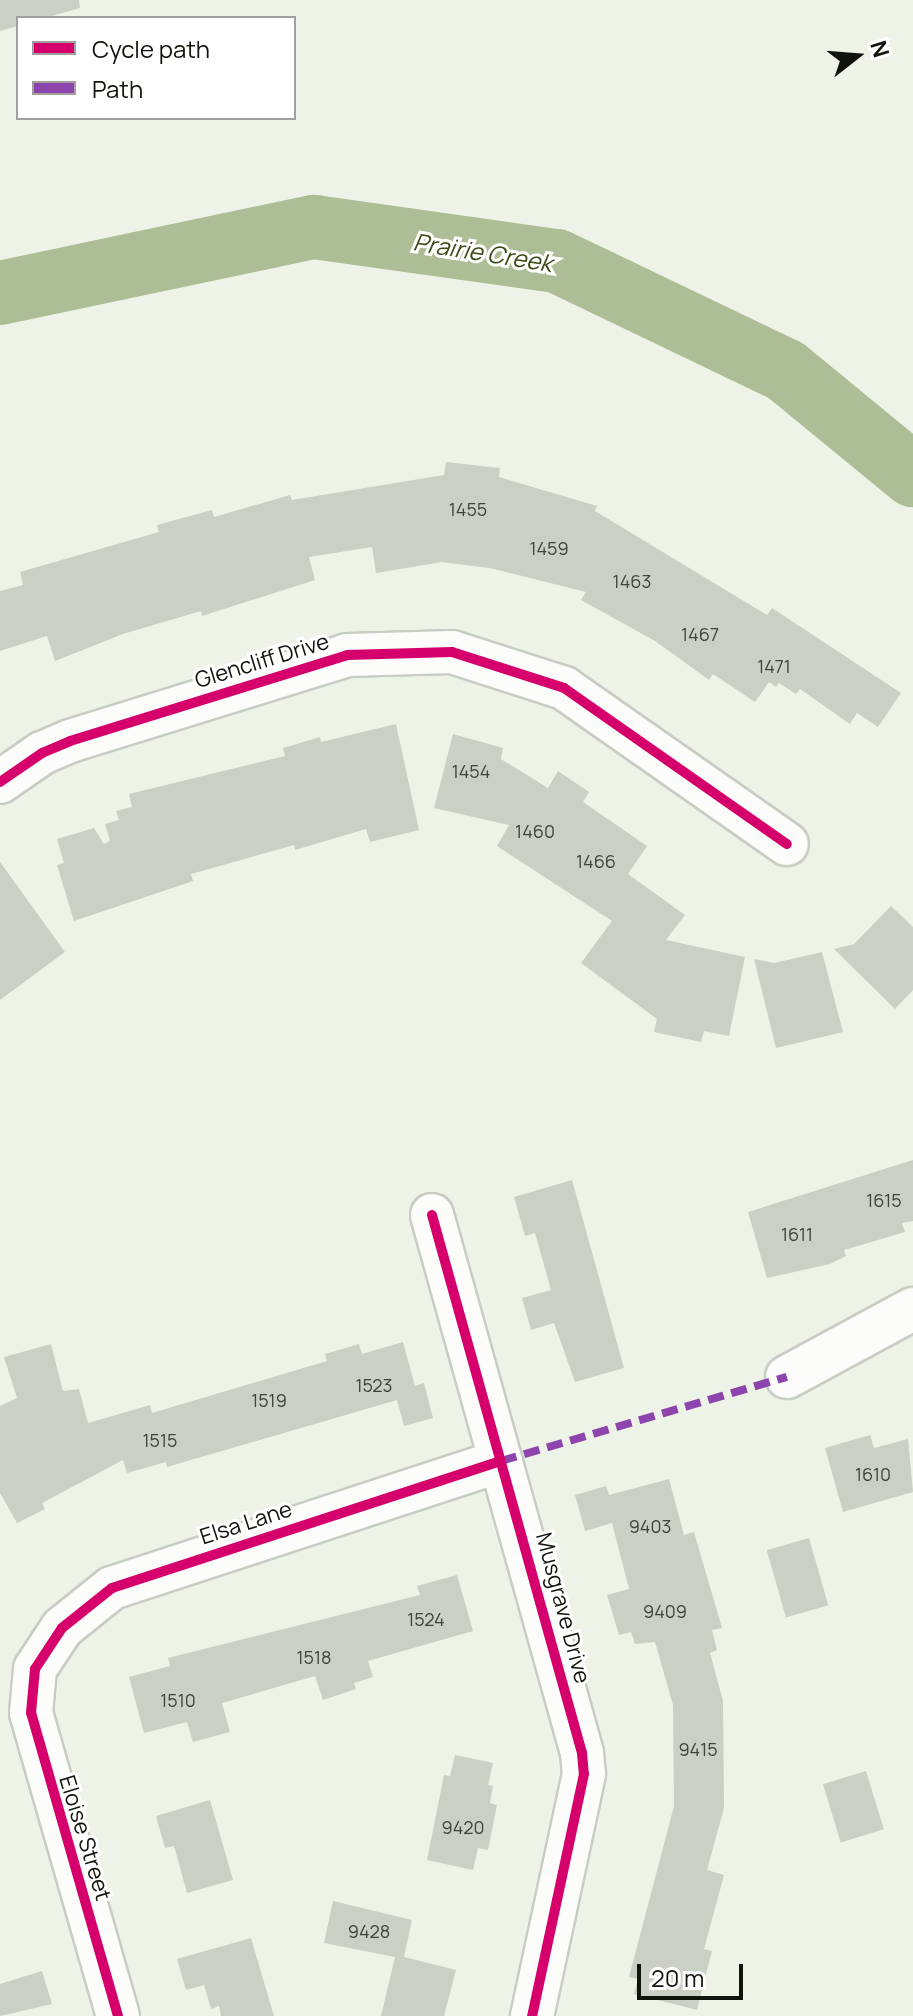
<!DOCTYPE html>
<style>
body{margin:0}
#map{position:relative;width:913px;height:2016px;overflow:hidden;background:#edf3e7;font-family:Manrope,sans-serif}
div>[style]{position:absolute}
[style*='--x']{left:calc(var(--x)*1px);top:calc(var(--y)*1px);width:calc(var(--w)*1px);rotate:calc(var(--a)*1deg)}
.river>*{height:64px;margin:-32px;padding:0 32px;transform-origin:32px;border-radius:32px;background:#adbd96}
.building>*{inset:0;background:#cbd0c6;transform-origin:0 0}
.roads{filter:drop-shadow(2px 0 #c8cdc3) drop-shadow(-2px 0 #c8cdc3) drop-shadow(0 2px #c8cdc3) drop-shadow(0 -2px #c8cdc3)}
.minor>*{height:42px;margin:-21px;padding:0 21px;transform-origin:21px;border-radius:21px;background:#fcfdfb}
.quiet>*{height:8px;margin-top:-4px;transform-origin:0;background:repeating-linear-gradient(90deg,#8e44ad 0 16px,transparent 0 24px)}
.cycleway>*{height:10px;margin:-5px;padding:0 5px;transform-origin:5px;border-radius:5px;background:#d6006c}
span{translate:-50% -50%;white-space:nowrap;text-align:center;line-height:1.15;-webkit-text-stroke:6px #fff;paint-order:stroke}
.number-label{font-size:18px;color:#40433a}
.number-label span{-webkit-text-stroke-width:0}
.street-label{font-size:22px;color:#11140c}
.water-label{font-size:24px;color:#3a4d16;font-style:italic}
.legend{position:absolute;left:16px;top:16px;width:280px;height:104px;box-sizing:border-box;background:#fff;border:2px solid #a0a19e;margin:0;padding:10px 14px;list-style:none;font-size:24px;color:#11140c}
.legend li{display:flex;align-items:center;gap:16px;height:40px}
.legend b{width:40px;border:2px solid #a0a19e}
.north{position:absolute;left:817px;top:16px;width:80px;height:80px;-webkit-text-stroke:6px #fff;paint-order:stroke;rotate:73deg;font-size:22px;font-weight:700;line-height:32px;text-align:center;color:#11140c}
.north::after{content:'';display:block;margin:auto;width:28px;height:36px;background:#11140c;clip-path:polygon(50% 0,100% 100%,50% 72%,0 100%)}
.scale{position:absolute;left:637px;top:1964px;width:106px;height:36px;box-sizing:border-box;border:4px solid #11140c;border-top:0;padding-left:10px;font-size:24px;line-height:28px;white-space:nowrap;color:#11140c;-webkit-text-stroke:6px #fff;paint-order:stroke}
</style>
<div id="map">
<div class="river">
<i style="--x:0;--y:293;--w:321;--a:-11.9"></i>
<i style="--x:314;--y:227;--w:245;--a:8"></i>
<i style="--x:557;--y:261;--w:253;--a:25.6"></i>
<i style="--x:785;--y:370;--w:166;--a:39.4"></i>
</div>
<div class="building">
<i style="clip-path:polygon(0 0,79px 0,80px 8px,45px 18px,18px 18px,18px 26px,0 31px)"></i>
<i style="clip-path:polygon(446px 462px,500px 468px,499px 477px,597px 506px,595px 511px,767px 615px,772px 608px,901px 693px,878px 727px,857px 713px,850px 724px,800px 689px,796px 694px,779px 683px,776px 687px,769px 682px,755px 702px,713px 674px,709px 680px,655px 641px,581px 600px,586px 592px,490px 568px,442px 562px,376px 573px,372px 547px,309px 557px,315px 580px,202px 616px,201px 611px,123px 634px,55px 661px,47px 636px,0 651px,0 591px,23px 585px,20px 572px,159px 532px,157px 525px,212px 510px,214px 517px,290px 495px,292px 500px,444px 475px)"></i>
<i style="clip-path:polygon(396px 724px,419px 830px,370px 842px,366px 829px,295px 850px,294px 845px,191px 874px,193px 881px,74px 921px,57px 865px,64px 863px,57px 839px,94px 828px,104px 844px,110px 841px,105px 824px,119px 820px,116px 811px,132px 807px,129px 794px,285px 756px,283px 748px,320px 737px,321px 742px)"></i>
<i style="clip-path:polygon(453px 734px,503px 748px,501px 759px,548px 788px,558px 771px,589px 792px,583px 802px,647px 846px,628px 874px,685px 915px,666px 940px,745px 957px,729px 1036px,704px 1031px,701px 1042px,654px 1032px,657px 1019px,581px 963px,612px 921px,497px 846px,509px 825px,434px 808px)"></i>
<i style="clip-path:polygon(0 862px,65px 952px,0 1000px)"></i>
<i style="clip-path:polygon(891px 906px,913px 927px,913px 990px,895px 1009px,834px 949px,854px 944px)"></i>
<i style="clip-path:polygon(822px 952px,843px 1032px,776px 1048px,754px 959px,774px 963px)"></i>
<i style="clip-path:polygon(913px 1160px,913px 1221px,902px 1223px,905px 1232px,844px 1250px,846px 1256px,830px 1264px,767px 1278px,748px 1212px)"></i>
<i style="clip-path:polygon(572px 1180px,624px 1368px,575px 1382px,554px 1323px,531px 1330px,522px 1298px,551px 1290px,535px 1233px,525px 1236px,514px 1197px)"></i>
<i style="clip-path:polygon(403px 1342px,415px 1386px,424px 1383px,433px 1418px,404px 1426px,397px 1400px,167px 1467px,166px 1462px,127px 1473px,123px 1460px,42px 1503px,45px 1509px,17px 1523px,0 1493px,0 1406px,17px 1398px,4px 1357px,51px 1344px,63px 1391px,79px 1389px,88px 1423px,150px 1405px,152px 1413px,327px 1361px,325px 1354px,359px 1344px,362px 1354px)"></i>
<i style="clip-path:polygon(870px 1435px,874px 1448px,908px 1439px,913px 1492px,843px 1512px,825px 1448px)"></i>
<i style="clip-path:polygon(669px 1479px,684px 1535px,694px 1532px,722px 1628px,712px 1630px,717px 1650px,710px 1653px,723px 1701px,724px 1808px,707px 1870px,724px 1875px,704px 1949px,712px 1951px,697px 2010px,634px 1994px,638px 1979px,629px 1977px,674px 1806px,673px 1705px,655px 1642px,635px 1644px,631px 1632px,619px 1635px,607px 1595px,629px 1589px,612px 1523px,585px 1531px,575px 1495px,606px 1486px,609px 1495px)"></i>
<i style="left:809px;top:1538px;width:70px;height:44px;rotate:74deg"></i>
<i style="clip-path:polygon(457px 1575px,473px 1631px,368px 1661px,373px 1677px,354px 1683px,356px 1689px,323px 1700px,315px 1676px,222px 1703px,230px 1732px,193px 1742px,187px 1722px,144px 1733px,129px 1677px,170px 1666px,168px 1658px,420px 1595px,417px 1586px)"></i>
<i style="clip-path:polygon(455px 1755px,493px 1763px,488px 1785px,493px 1786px,490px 1803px,497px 1805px,488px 1850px,478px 1848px,473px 1870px,427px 1860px,444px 1775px,450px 1776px)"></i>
<i style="left:866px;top:1771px;width:61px;height:45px;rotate:73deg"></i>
<i style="clip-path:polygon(210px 1800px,233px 1880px,187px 1893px,174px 1846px,165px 1848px,156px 1816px)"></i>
<i style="clip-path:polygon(333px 1901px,412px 1920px,404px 1957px,456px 1970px,444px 2016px,381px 2016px,395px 1957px,324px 1943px)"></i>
<i style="clip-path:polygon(251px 1938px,274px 2016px,221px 2016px,219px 2006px,211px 2009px,204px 1985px,186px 1990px,177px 1959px)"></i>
<i style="clip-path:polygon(42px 1971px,52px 2004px,0 2016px,0 1984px)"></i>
</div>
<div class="roads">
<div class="minor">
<i style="--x:0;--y:782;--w:51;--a:-34.6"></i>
<i style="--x:42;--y:753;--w:30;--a:-23"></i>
<i style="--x:70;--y:741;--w:290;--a:-17.2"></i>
<i style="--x:347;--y:655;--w:105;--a:-1.6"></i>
<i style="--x:452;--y:652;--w:118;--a:17.8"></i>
<i style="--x:564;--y:688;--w:272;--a:35"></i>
<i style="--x:432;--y:1215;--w:559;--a:74.42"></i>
<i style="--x:582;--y:1753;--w:21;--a:85"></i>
<i style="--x:584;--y:1774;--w:248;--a:102.1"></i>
<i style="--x:787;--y:1377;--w:143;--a:-28.4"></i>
<i style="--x:118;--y:2016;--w:315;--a:-106"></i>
<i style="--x:31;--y:1713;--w:44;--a:-84.8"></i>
<i style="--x:35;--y:1669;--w:49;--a:-56.6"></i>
<i style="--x:62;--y:1628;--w:64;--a:-38.7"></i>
<i style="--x:112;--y:1588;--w:409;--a:-18.1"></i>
</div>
</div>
<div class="quiet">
<i style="--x:501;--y:1461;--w:298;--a:-16.4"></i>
</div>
<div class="cycleway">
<i style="--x:0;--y:782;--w:51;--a:-34.6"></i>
<i style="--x:42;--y:753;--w:30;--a:-23"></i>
<i style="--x:70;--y:741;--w:290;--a:-17.2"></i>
<i style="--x:347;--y:655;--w:105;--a:-1.6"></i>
<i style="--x:452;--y:652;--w:118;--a:17.8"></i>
<i style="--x:564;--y:688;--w:272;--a:35"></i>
<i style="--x:432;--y:1215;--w:559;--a:74.42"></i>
<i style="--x:582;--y:1753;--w:21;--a:85"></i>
<i style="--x:584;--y:1774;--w:248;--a:102.1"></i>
<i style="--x:118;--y:2016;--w:315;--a:-106"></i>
<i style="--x:31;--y:1713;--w:44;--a:-84.8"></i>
<i style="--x:35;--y:1669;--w:49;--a:-56.6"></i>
<i style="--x:62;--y:1628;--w:64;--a:-38.7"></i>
<i style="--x:112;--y:1588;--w:409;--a:-18.1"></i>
</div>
<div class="number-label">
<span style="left:468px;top:509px">1455</span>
<span style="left:549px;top:548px">1459</span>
<span style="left:632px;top:581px">1463</span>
<span style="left:700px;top:634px">1467</span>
<span style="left:774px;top:666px">1471</span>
<span style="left:471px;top:771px">1454</span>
<span style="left:535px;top:831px">1460</span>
<span style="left:596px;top:861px">1466</span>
<span style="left:884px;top:1200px">1615</span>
<span style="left:797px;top:1234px">1611</span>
<span style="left:374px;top:1385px">1523</span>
<span style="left:269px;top:1400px">1519</span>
<span style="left:160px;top:1440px">1515</span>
<span style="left:873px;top:1474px">1610</span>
<span style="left:650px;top:1526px">9403</span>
<span style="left:665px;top:1611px">9409</span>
<span style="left:426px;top:1619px">1524</span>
<span style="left:314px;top:1657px">1518</span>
<span style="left:178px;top:1700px">1510</span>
<span style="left:698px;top:1749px">9415</span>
<span style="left:463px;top:1827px">9420</span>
<span style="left:369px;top:1931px">9428</span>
</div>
<div class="street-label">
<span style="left:262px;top:661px;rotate:-17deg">Glencliff Drive</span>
<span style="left:246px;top:1523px;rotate:-18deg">Elsa Lane</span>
<span style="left:563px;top:1608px;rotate:75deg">Musgrave Drive</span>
<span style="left:85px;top:1838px;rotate:73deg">Eloise Street</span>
</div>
<div class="water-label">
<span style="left:483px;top:252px;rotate:9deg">Prairie Creek</span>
</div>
<ul class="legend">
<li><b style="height:10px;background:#d6006c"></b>Cycle path</li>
<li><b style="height:10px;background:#8e44ad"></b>Path</li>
</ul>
<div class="north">N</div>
<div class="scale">20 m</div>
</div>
